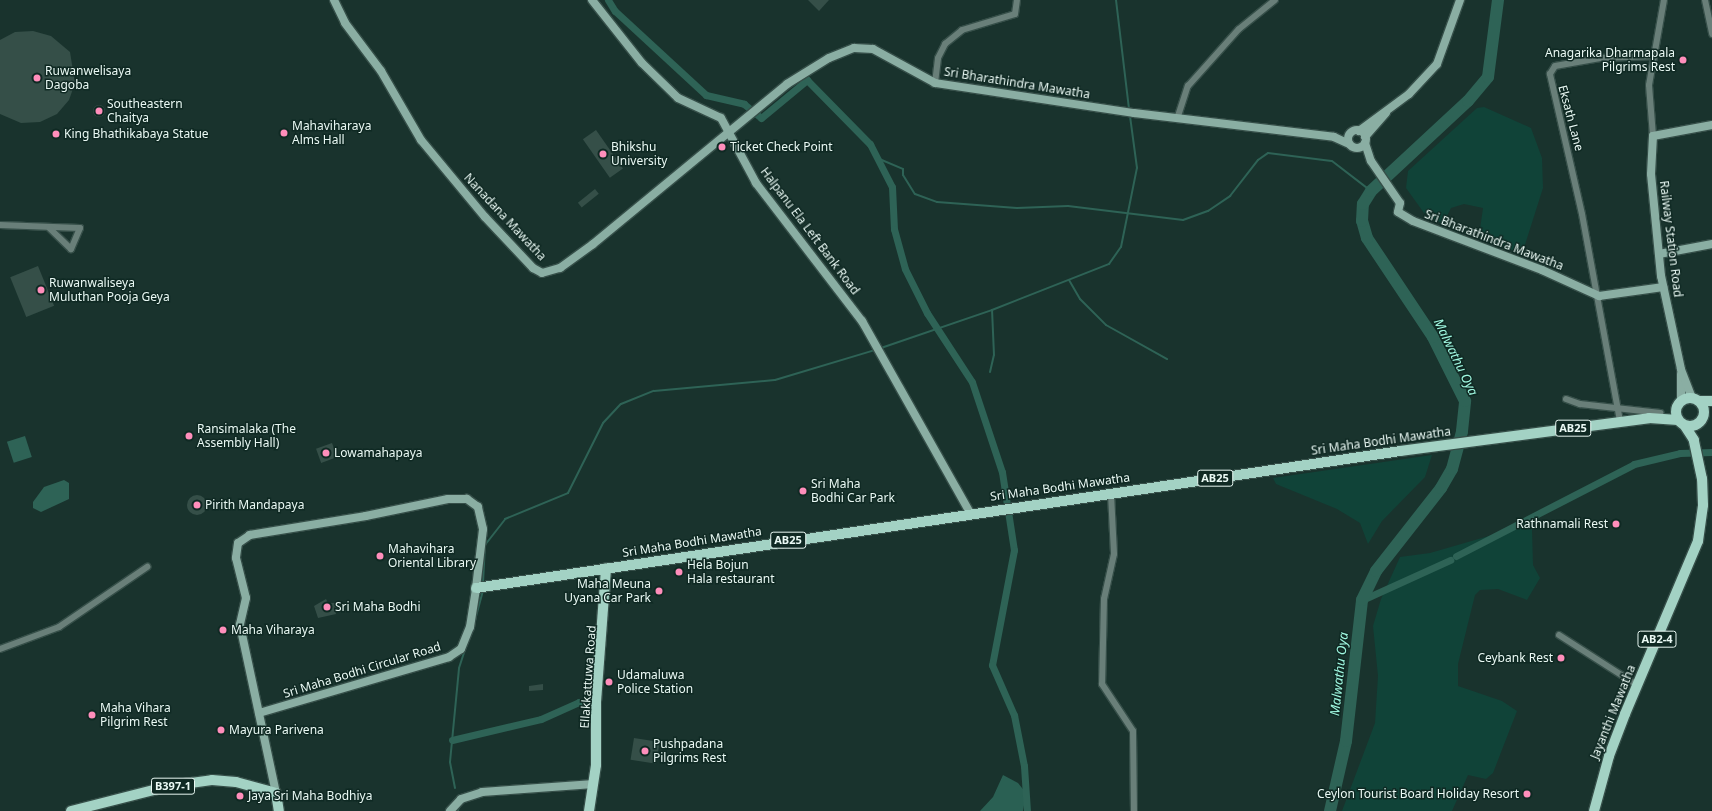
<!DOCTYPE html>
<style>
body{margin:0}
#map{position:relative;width:1712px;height:811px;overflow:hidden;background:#19332d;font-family:"Noto Sans",sans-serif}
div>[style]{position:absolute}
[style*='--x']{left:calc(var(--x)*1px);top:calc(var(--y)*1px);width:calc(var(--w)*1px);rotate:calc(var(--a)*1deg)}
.green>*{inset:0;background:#104338}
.forest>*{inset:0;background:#2a6053}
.water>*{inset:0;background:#2e6356;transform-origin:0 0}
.stream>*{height:2px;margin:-1px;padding:0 1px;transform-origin:1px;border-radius:1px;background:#2e6356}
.canal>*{height:7px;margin:-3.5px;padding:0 3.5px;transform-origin:3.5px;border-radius:3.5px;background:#2e6356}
.river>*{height:12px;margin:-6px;padding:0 6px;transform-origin:6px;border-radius:6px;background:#2e6356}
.building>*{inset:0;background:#354f48;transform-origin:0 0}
.round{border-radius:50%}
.roads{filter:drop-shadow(1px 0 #364f49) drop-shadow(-1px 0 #364f49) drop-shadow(0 1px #364f49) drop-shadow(0 -1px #364f49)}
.street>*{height:6px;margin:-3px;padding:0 3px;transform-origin:3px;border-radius:3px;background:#697f79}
.secondary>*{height:8px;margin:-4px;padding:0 4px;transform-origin:4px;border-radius:4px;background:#8aaea3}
.secondary>.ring{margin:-4px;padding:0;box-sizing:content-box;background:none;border:8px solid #8aaea3;border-radius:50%}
.primary>*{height:10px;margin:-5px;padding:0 5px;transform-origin:5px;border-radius:5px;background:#a3d2c4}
.primary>.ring{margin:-5px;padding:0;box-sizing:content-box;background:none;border:10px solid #a3d2c4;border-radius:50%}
.dots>*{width:11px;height:11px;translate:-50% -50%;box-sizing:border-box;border:2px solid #0f2923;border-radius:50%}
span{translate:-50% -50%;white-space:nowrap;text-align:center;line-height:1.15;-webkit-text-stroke:3px #0f2923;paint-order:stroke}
.shield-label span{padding:1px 3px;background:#0f2923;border:1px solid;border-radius:3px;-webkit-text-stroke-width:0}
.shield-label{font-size:11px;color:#eaf9f4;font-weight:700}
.poi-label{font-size:12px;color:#eaf9f4}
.right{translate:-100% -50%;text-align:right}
.left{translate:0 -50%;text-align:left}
.street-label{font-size:12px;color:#eaf9f4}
.water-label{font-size:13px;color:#a0f8e1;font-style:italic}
</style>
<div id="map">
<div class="green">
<i style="clip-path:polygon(1484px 107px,1531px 128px,1542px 158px,1543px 188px,1522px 254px,1479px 236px,1483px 208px,1464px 204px,1451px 208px,1443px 224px,1424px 213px,1406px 188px,1408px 171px,1477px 108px)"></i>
<i style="clip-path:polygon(1432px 455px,1425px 477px,1382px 521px,1368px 544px,1360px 523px,1337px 509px,1276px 484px,1273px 478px)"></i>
<i style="clip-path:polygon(1520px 527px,1532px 529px,1533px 565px,1540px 578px,1527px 600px,1498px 589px,1480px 590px,1475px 595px,1458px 664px,1458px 686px,1502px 701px,1517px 711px,1493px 773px,1486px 779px,1468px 775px,1452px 811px,1342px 811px,1375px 723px,1378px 676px,1373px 626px,1381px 599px,1400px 557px,1430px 553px)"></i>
</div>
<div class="forest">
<i style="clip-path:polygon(1003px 775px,1018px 783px,1026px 793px,1023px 811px,980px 811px,993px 797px)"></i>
</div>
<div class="water">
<i style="left:25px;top:436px;width:22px;height:19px;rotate:72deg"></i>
<i style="clip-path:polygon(64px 480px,69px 483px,69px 499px,41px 512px,33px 508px,33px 502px,44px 487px)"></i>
</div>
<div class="stream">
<i style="--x:1116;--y:0;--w:110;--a:83.2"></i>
<i style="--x:877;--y:158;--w:28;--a:23"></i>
<i style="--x:903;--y:169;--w:6;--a:90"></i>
<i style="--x:903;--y:175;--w:22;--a:58"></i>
<i style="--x:915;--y:194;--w:23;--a:20"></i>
<i style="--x:937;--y:202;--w:80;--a:4.3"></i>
<i style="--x:1017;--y:208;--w:51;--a:-2.2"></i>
<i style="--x:1068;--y:206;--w:116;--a:6.9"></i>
<i style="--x:1183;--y:220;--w:27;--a:-20"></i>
<i style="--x:1208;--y:211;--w:27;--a:-34"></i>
<i style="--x:1230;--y:196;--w:46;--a:-52.1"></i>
<i style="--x:1258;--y:160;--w:12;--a:-35"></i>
<i style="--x:1268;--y:153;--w:64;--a:7.1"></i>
<i style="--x:1332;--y:161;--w:49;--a:37.6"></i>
<i style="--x:1069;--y:280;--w:22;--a:60"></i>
<i style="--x:1080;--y:299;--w:37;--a:45"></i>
<i style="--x:1106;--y:325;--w:70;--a:29.1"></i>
<i style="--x:881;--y:348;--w:117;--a:-18.9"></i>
<i style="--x:992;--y:310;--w:126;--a:-21.5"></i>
<i style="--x:1109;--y:264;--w:21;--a:-55"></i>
<i style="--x:1121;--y:247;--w:81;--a:-78.6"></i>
<i style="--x:1137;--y:168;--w:52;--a:-97.7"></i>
<i style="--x:990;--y:372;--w:17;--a:-77"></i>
<i style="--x:994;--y:355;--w:45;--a:-92.5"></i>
<i style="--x:483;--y:583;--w:38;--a:-87"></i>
<i style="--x:485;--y:545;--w:33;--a:-52"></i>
<i style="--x:505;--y:519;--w:68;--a:-22.4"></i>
<i style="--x:568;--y:493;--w:78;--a:-63.4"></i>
<i style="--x:603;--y:423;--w:26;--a:-47"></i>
<i style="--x:621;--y:404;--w:35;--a:-22"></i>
<i style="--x:654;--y:391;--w:121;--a:-5.2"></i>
<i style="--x:775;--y:380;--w:104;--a:-16.7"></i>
<i style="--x:474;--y:624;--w:35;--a:-75"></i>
<i style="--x:455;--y:788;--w:26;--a:-101"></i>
<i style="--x:450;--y:762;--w:94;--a:-84.5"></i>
<i style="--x:459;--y:668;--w:28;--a:-72"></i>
<i style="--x:458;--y:811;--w:7;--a:-82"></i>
</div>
<div class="canal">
<i style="--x:608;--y:0;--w:13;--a:58"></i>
<i style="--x:615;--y:11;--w:124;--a:42.7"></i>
<i style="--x:706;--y:95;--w:39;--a:13"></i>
<i style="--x:744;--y:104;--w:22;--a:39"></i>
<i style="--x:761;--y:118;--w:60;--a:-39.6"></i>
<i style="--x:807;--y:80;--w:90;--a:45.5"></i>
<i style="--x:870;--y:144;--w:48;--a:62.9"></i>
<i style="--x:892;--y:187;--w:42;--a:87.3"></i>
<i style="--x:894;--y:229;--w:41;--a:74.6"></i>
<i style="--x:905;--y:269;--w:49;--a:63.4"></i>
<i style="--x:927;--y:313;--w:82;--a:56.9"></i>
<i style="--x:972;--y:382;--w:95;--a:71.6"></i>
<i style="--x:1002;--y:472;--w:79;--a:81.3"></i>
<i style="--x:1014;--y:550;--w:117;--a:100.8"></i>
<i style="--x:992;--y:665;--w:55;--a:66.3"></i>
<i style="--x:1014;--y:715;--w:52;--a:78.9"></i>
<i style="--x:1024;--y:766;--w:45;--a:86.2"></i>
<i style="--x:1456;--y:556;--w:200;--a:-27.3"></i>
<i style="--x:1634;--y:464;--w:47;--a:-13.4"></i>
<i style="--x:1680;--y:453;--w:32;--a:-2"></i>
<i style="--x:1362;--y:600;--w:97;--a:-24.4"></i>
<i style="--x:452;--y:740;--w:91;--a:-13.3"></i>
<i style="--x:541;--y:719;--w:42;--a:-24.1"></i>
<i style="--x:579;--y:702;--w:8;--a:7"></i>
</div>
<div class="river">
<i style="--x:1330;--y:811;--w:72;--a:-77.1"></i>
<i style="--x:1346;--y:741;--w:142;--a:-83.5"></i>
<i style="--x:1362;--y:600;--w:32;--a:-64"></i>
<i style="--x:1376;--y:571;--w:105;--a:-51.9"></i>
<i style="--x:1441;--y:488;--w:22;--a:-60"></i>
<i style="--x:1452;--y:469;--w:39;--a:-75"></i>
<i style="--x:1462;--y:431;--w:30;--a:-84"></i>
<i style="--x:1465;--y:401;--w:72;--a:-116.6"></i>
<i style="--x:1433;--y:337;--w:119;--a:-123.7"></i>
<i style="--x:1367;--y:238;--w:18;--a:-106"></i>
<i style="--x:1362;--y:221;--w:17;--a:-87"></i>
<i style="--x:1363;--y:204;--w:15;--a:-58"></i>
<i style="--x:1371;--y:191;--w:132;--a:-42.9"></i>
<i style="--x:1468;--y:101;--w:31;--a:-50"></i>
<i style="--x:1488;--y:77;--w:78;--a:-82.6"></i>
</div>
<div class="building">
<i style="clip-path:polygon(808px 0,829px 0,819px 11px)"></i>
<i style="clip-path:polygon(33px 31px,51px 36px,70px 52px,75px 83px,69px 100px,57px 114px,40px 122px,21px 123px,0 114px,0 40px,15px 32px)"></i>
<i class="round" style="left:93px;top:105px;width:12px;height:12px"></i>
<i style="left:596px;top:130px;width:47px;height:16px;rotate:55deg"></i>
<i style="left:595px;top:189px;width:6px;height:22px;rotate:51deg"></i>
<i style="left:38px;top:266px;width:43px;height:30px;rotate:68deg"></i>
<i style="left:332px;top:443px;width:15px;height:17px;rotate:70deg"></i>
<i class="round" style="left:187px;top:495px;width:20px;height:20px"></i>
<i style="clip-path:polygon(326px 599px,328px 603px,338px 603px,339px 609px,335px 610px,336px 614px,318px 618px,314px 606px)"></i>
<i style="clip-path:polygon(543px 684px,543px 690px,529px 691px,529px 686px)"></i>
<i style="left:634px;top:738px;width:26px;height:22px;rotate:9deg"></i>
</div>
<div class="roads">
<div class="street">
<i style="--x:1705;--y:0;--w:35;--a:78"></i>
<i style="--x:935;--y:83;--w:25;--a:-83"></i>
<i style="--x:938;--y:58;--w:16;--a:-63"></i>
<i style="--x:945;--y:44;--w:22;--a:-39"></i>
<i style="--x:962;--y:30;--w:55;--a:-16.8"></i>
<i style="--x:1015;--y:14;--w:14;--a:-82"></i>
<i style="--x:1178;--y:116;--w:32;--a:-72"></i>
<i style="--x:1188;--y:86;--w:76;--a:-48.2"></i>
<i style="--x:1239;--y:29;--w:46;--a:-38.9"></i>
<i style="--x:1653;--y:136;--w:51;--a:-94.5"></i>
<i style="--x:1649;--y:85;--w:86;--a:-80"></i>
<i style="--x:0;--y:225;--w:80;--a:2.1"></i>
<i style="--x:80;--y:228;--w:23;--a:113"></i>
<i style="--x:71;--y:249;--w:30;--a:-136"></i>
<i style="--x:1566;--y:399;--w:15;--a:20"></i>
<i style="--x:1580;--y:404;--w:81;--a:6.4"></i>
<i style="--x:1620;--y:421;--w:210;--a:-100.4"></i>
<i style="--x:1582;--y:214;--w:144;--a:-102.9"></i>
<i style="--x:1550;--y:74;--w:9;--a:-58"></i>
<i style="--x:1555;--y:66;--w:46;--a:-10.1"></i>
<i style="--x:1600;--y:58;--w:54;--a:-2.1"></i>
<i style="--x:1111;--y:494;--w:60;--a:87.1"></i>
<i style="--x:1114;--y:554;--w:46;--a:102.5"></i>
<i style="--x:1104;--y:599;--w:85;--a:91.3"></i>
<i style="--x:1102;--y:684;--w:56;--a:56.6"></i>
<i style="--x:1133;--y:731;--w:80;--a:89.3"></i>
<i style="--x:1559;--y:635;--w:93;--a:32.7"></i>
<i style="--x:0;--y:649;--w:63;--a:-20.4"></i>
<i style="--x:59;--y:627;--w:107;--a:-34.3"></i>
</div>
<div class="secondary">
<i style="--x:334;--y:0;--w:25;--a:64"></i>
<i style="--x:345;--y:23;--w:60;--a:53.1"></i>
<i style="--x:381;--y:71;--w:80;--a:59.9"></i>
<i style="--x:421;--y:140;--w:100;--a:50.3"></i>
<i style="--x:485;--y:217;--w:70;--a:46.7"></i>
<i style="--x:533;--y:268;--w:10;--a:29"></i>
<i style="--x:542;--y:273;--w:19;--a:-16"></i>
<i style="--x:560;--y:268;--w:41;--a:-36"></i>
<i style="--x:593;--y:244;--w:251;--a:-39.5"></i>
<i style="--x:787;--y:84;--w:49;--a:-31.8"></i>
<i style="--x:829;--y:58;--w:27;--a:-22"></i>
<i style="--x:854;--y:48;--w:19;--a:3"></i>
<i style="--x:873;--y:49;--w:71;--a:28.7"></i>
<i style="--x:935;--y:83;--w:201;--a:8.6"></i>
<i style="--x:1134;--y:113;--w:201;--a:6.8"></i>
<i style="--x:1334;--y:137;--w:17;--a:25"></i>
<i style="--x:592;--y:0;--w:80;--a:51.6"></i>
<i style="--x:642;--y:63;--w:50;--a:44.2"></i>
<i style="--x:678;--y:98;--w:47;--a:24.9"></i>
<i style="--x:721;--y:118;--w:74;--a:61.7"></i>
<i style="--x:756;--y:183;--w:174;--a:52.5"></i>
<i style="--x:862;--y:321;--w:220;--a:60.6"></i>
<i class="ring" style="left:1348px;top:130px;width:10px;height:10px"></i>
<i style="--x:1359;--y:131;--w:62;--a:-36.5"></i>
<i style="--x:1409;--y:94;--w:41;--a:-47"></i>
<i style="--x:1437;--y:64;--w:68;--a:-70.2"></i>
<i style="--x:1365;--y:137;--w:32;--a:-49"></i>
<i style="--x:1365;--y:143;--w:19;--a:72"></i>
<i style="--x:1371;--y:161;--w:51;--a:55.4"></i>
<i style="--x:1400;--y:203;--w:9;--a:103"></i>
<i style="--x:1398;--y:212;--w:17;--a:31"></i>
<i style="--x:1413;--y:221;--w:138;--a:20.8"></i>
<i style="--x:1542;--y:270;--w:63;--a:24.5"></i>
<i style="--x:1599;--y:296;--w:65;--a:-8"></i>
<i style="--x:1659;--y:254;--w:54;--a:-10.7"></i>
<i style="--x:1681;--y:374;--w:27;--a:90"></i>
<i style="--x:1692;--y:398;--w:31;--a:-111"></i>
<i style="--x:1681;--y:369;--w:95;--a:-102.1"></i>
<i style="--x:1661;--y:276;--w:102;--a:-95.6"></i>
<i style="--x:1651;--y:174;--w:38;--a:-87"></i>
<i style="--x:1653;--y:136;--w:60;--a:-10.6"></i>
<i style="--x:259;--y:713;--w:198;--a:-16.4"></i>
<i style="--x:449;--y:657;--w:14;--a:-34"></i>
<i style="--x:461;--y:649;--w:24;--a:-68"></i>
<i style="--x:470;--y:627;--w:39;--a:-81"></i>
<i style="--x:476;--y:588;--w:59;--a:-83.2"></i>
<i style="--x:483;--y:529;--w:23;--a:-103"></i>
<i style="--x:478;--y:507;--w:14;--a:-144"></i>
<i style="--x:467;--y:499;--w:19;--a:180"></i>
<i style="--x:448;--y:499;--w:84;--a:168.3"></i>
<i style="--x:366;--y:516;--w:118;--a:170.7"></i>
<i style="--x:250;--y:535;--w:14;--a:146"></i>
<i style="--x:238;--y:543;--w:15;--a:98"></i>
<i style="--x:236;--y:558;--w:41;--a:76"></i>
<i style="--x:246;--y:598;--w:28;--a:103"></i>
<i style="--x:240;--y:625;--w:172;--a:77.9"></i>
<i style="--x:450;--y:811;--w:16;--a:-47"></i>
<i style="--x:461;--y:799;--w:22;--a:-18"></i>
<i style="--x:482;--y:792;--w:112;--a:-4.1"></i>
</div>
<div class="primary">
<i class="ring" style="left:1676px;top:398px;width:18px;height:18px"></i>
<i style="--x:1699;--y:401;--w:13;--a:0"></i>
<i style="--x:476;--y:588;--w:934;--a:-8.43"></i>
<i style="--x:1400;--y:451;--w:251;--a:-7.5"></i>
<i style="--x:1649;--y:418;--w:29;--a:4"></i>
<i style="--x:71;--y:811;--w:101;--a:-14.3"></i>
<i style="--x:169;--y:786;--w:43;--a:-7.9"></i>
<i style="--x:212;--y:780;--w:24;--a:5"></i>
<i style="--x:236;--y:782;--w:41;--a:15.4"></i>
<i style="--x:276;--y:793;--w:18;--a:81"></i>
<i style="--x:589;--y:811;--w:47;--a:-81.3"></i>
<i style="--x:596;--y:765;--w:63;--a:-90"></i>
<i style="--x:596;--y:702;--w:134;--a:-85.7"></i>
<i style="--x:1594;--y:811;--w:57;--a:-74.7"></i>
<i style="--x:1609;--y:756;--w:45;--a:-69.1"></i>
<i style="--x:1625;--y:714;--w:188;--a:-67.1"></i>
<i style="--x:1698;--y:541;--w:36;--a:-82"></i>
<i style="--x:1703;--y:505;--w:26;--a:-92"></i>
<i style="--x:1702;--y:479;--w:40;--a:-102"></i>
<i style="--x:1694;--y:440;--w:17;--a:-123"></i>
</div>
</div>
<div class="dots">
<i style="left:1683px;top:60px;background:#ff8ebb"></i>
<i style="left:37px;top:78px;background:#ff8ebb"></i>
<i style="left:99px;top:111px;background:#ff8ebb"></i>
<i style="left:284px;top:133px;background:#ff8ebb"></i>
<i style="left:56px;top:134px;background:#ff8ebb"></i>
<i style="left:722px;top:147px;background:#ff8ebb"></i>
<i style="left:603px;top:154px;background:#ff8ebb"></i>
<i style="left:41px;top:290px;background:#ff8ebb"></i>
<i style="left:189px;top:436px;background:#ff8ebb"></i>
<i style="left:326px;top:453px;background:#ff8ebb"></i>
<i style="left:803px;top:491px;background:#ff8ebb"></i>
<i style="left:197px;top:505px;background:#ff8ebb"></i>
<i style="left:1616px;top:524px;background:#ff8ebb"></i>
<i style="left:380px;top:556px;background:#ff8ebb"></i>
<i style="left:679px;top:572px;background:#ff8ebb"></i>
<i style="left:659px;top:591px;background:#ff8ebb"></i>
<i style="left:327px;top:607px;background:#ff8ebb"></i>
<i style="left:223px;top:630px;background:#ff8ebb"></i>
<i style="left:1561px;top:658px;background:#ff8ebb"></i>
<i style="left:609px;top:682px;background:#ff8ebb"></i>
<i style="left:92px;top:715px;background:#ff8ebb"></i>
<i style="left:221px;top:730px;background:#ff8ebb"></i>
<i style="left:645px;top:751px;background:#ff8ebb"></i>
<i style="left:1527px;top:794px;background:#ff8ebb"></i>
<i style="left:240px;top:796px;background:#ff8ebb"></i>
</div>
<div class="shield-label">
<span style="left:1573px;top:428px">AB25</span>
<span style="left:1215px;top:478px">AB25</span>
<span style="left:788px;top:540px">AB25</span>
<span style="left:1657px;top:639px">AB2-4</span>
<span style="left:173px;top:786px">B397-1</span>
</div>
<div class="poi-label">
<span class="right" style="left:1675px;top:60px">Anagarika Dharmapala<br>Pilgrims Rest</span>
<span class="left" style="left:45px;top:78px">Ruwanwelisaya<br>Dagoba</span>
<span class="left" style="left:107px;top:111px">Southeastern<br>Chaitya</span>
<span class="left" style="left:292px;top:133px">Mahaviharaya<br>Alms Hall</span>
<span class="left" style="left:64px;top:134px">King Bhathikabaya Statue</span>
<span class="left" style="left:611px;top:154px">Bhikshu<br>University</span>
<span class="left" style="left:730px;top:147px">Ticket Check Point</span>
<span class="left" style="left:49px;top:290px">Ruwanwaliseya<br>Muluthan Pooja Geya</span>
<span class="left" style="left:197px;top:436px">Ransimalaka (The<br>Assembly Hall)</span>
<span class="left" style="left:334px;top:453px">Lowamahapaya</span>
<span class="left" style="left:811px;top:491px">Sri Maha<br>Bodhi Car Park</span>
<span class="left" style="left:205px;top:505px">Pirith Mandapaya</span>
<span class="right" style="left:1608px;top:524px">Rathnamali Rest</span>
<span class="left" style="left:388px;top:556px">Mahavihara<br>Oriental Library</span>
<span class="left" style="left:687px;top:572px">Hela Bojun<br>Hala restaurant</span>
<span class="right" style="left:651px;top:591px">Maha Meuna<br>Uyana Car Park</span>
<span class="left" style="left:335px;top:607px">Sri Maha Bodhi</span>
<span class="left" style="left:231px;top:630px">Maha Viharaya</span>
<span class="right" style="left:1553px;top:658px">Ceybank Rest</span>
<span class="left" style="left:617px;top:682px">Udamaluwa<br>Police Station</span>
<span class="left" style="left:100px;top:715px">Maha Vihara<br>Pilgrim Rest</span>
<span class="left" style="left:229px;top:730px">Mayura Parivena</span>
<span class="left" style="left:653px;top:751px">Pushpadana<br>Pilgrims Rest</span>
<span class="right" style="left:1519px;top:794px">Ceylon Tourist Board Holiday Resort</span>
<span class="left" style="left:248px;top:796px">Jaya Sri Maha Bodhiya</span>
</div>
<div class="street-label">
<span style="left:1017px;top:83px;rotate:9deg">Sri Bharathindra Mawatha</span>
<span style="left:1571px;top:118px;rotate:75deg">Eksath Lane</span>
<span style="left:505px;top:217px;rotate:47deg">Nanadana Mawatha</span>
<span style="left:810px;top:231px;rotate:53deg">Halpanu Ela Left Bank Road</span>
<span style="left:1671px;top:239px;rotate:83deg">Railway Station Road</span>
<span style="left:1494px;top:240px;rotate:21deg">Sri Bharathindra Mawatha</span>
<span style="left:1381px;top:441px;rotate:-8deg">Sri Maha Bodhi Mawatha</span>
<span style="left:1060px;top:487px;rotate:-8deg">Sri Maha Bodhi Mawatha</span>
<span style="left:692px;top:542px;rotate:-9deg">Sri Maha Bodhi Mawatha</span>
<span style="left:362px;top:670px;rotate:-17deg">Sri Maha Bodhi Circular Road</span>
<span style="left:588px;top:677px;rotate:-86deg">Ellakkattuwa Road</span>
<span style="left:1613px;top:712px;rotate:-68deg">Jayanthi Mawatha</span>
</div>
<div class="water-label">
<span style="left:1456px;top:357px;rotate:64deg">Malwathu Oya</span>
<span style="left:1339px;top:674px;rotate:-84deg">Malwathu Oya</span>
</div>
</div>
